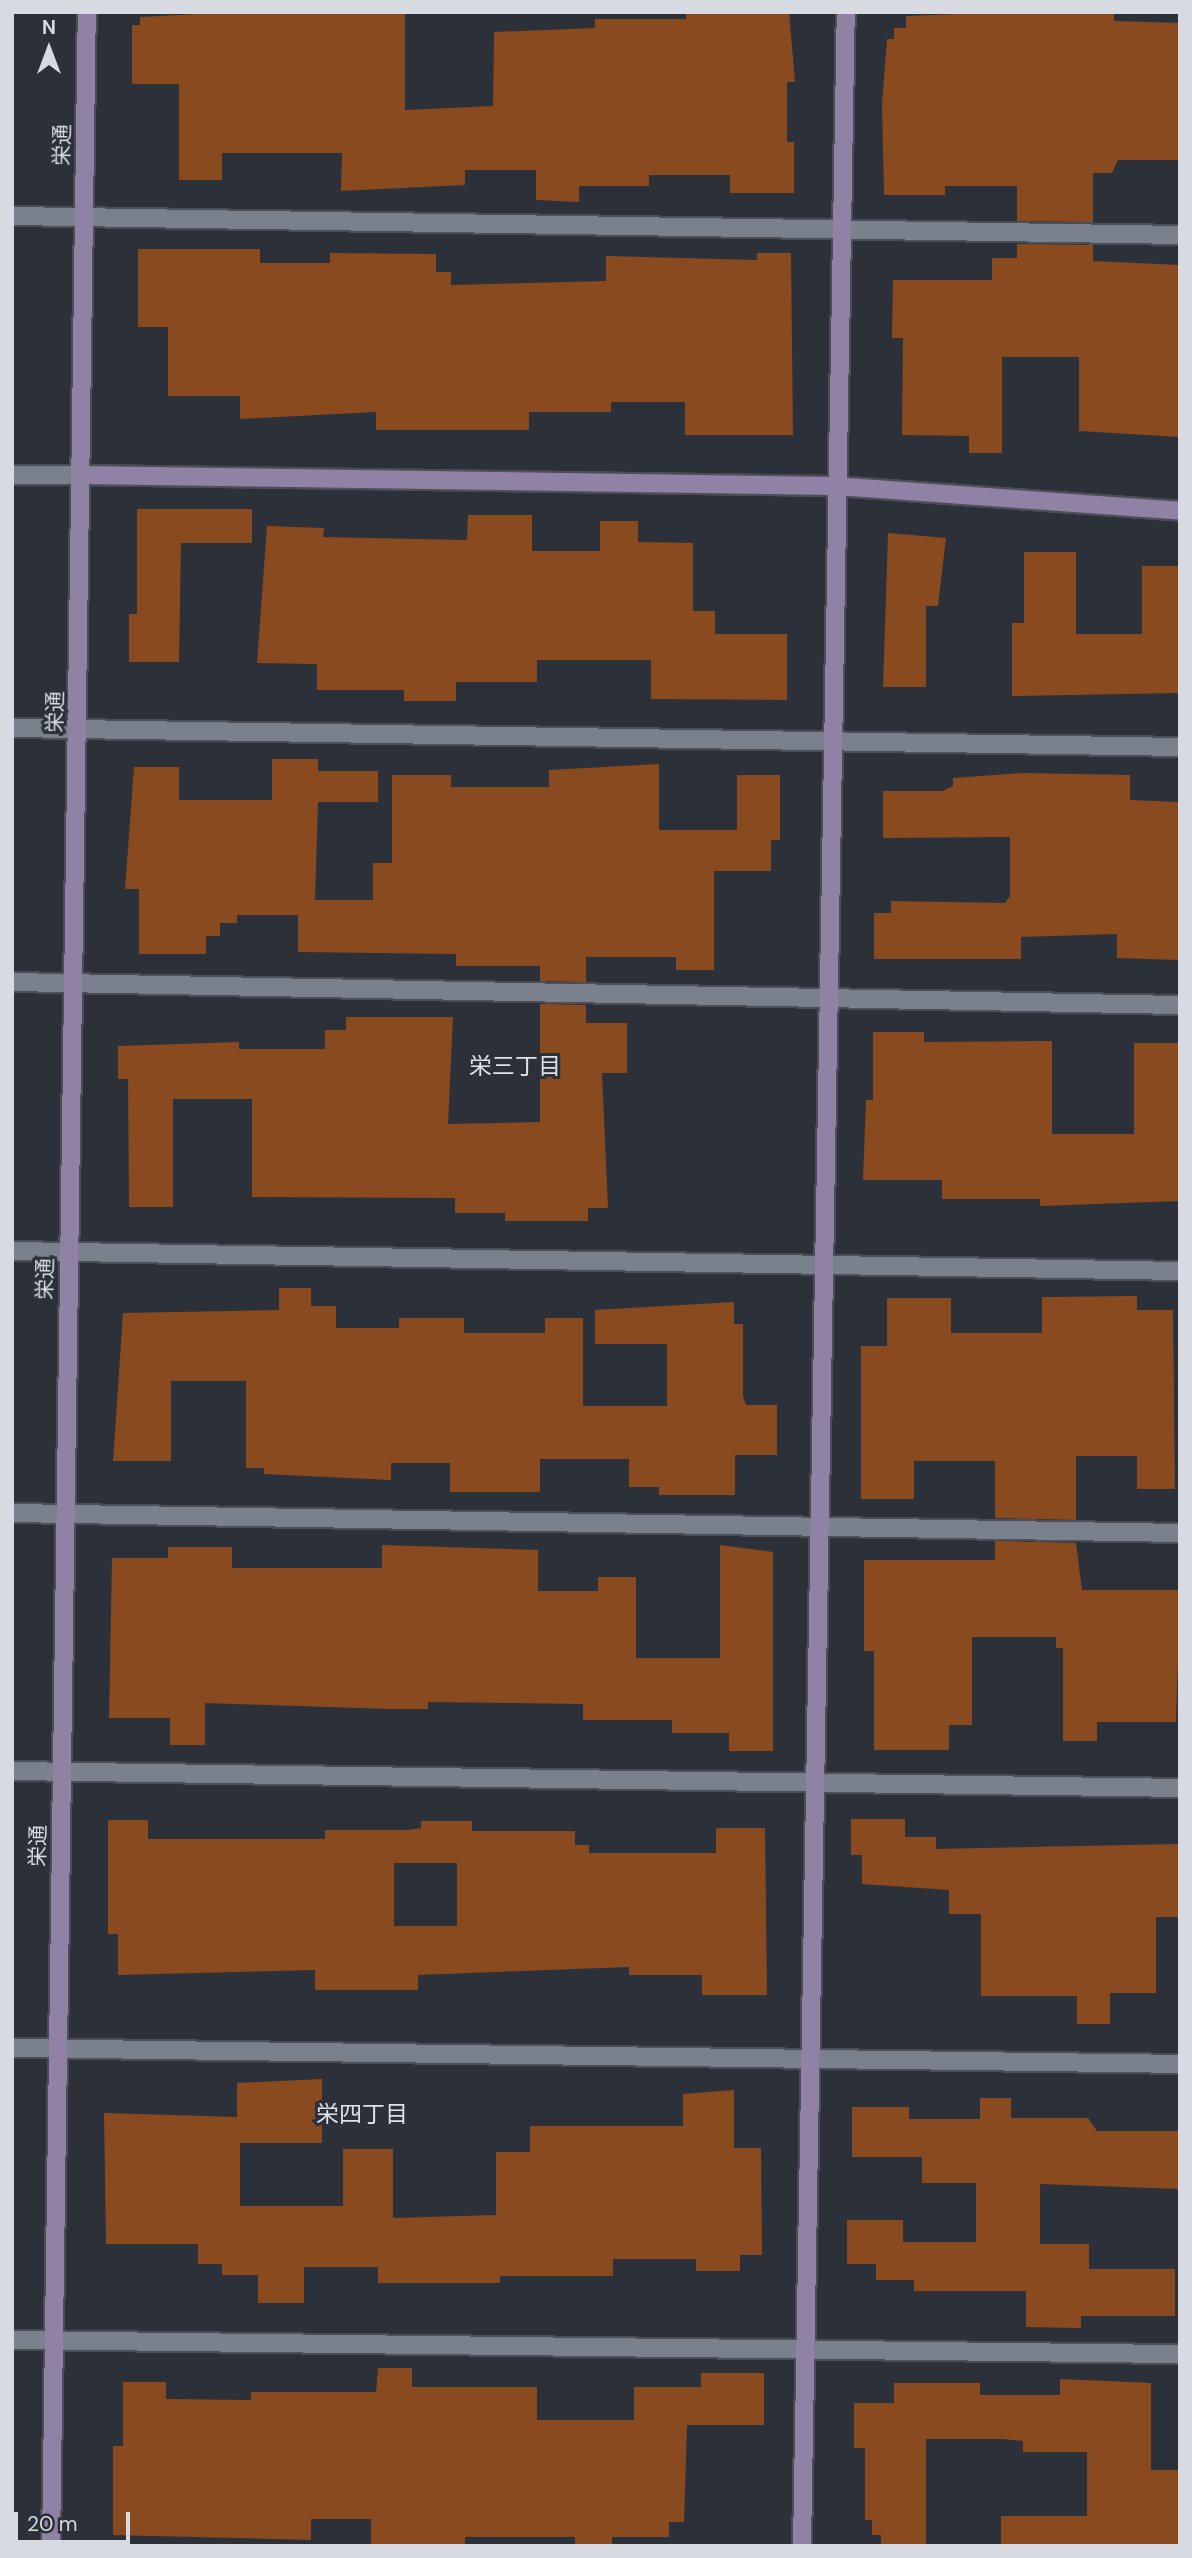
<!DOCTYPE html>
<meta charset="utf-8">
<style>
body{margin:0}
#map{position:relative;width:1192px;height:2558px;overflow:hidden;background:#2c3039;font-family:"DM Sans","Noto Sans JP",sans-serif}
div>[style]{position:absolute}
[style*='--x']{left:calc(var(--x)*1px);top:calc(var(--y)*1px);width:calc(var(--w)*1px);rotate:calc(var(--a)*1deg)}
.building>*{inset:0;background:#8a4a1f}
.roads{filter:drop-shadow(2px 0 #4b4e56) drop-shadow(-2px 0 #4b4e56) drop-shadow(0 2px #4b4e56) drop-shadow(0 -2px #4b4e56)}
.street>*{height:18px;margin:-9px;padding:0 9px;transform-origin:9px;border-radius:9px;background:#7b818c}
.secondary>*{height:18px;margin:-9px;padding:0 9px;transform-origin:9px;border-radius:9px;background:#8f82a5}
span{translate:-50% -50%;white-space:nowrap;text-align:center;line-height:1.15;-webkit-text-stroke:6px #2c3039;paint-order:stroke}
.street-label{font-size:21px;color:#d7dae0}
.neighbourhood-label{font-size:23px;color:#dbe1ed}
.frame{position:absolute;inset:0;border:14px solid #d7dae0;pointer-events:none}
.north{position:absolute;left:14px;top:14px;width:70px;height:70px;-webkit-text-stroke:5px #2c3039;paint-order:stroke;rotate:0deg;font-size:19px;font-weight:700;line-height:28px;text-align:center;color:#d7dae0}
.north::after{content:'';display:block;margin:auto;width:24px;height:32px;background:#d7dae0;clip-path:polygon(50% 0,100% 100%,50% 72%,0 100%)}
.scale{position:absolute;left:14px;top:2512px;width:116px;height:32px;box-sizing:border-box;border:4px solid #d7dae0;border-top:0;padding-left:9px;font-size:21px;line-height:24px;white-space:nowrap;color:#d7dae0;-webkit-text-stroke:5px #2c3039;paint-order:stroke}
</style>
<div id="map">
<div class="building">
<i style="clip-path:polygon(238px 12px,405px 12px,405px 110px,493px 106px,494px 32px,595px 28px,595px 19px,686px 19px,686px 12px,789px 12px,795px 82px,787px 82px,787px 142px,794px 142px,794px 193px,730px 193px,730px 175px,649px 175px,649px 186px,579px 186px,579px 202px,536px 200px,536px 170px,465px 170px,465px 185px,341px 191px,342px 153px,222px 153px,222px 180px,179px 180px,179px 84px,132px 84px,132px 25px,140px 25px,140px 17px)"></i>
<i style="clip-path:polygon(1020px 12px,1114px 12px,1114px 21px,1180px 23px,1180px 160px,1118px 160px,1112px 173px,1093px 173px,1093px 222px,1017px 221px,1017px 186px,945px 186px,945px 195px,884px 195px,882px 104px,887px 39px,894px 39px,894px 28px,906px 28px,906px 16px)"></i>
<i style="clip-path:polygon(1017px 244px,1093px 245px,1093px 261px,1180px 265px,1180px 437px,1079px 431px,1079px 357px,1002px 357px,1002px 453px,969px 453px,969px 436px,902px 435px,903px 338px,892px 338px,893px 280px,992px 280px,992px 258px,1017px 258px)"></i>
<i style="clip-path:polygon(138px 249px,260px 249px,260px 263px,330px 263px,330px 253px,436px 254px,436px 272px,451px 272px,451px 285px,606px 281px,606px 256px,757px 260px,757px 253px,791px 253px,793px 435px,685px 435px,685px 402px,611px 402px,611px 412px,529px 412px,529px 430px,376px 430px,376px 412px,240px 419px,240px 396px,168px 396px,168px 327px,138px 327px)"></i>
<i style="clip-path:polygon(137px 509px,252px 509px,252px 543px,181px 543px,179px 662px,129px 662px,129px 614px,137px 614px)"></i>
<i style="clip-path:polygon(468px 515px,532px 515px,532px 551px,600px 551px,600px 521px,638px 521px,638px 542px,693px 543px,693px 611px,715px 611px,715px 634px,787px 634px,787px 700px,651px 699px,651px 660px,537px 660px,537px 682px,456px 682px,456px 701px,404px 701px,404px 690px,317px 690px,317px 664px,257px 663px,267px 526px,324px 528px,323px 537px,467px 540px)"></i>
<i style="clip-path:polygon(888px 533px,946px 538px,938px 606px,926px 606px,926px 687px,883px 687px)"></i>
<i style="clip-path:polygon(1024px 552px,1076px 552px,1076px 634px,1142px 634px,1142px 566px,1180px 566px,1180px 693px,1012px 696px,1012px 623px,1024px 623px)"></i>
<i style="clip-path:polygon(272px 759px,318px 759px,318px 771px,378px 771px,378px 802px,318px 802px,315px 900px,373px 900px,373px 863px,392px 863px,392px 775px,451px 775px,451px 787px,549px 787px,549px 770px,659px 764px,659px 830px,737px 830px,737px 775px,780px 775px,780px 840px,771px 840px,771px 871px,714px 871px,714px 970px,676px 970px,676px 957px,586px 957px,586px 982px,540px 981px,540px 966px,456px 966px,456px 954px,298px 952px,298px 915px,237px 915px,237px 923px,220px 923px,220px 936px,206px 936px,206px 954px,139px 954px,139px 889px,125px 889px,134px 767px,179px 767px,179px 800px,272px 800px)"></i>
<i style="clip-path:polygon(1023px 773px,1130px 775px,1130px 800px,1180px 802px,1180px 960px,1117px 958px,1117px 934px,1021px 937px,1021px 959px,874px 959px,874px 913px,891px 913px,891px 901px,1005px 903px,1010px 896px,1010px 837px,883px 838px,883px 791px,943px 791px,953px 786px,953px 778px)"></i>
<i style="clip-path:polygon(540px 1004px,586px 1005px,586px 1023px,627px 1023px,627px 1073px,602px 1073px,608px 1208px,588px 1208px,588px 1221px,505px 1221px,505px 1213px,455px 1213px,455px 1198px,252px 1197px,252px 1099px,173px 1099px,173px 1207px,129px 1207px,128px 1079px,118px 1079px,118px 1046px,239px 1042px,239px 1049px,325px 1049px,325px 1030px,346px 1030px,346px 1017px,453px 1017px,448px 1124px,540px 1122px)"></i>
<i style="clip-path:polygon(873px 1032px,924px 1032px,924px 1042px,1052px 1041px,1052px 1134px,1134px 1134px,1134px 1043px,1180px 1043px,1180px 1201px,1040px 1206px,1040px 1199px,942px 1199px,942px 1180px,863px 1180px,866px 1100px,873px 1100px)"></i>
<i style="clip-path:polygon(279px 1288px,311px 1288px,311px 1306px,336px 1306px,336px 1328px,399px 1328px,399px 1318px,464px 1318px,464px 1333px,545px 1333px,545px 1318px,583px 1318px,583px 1406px,667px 1406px,667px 1344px,595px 1344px,595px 1310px,734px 1302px,734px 1324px,743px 1324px,743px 1396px,746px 1405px,777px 1405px,777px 1455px,735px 1455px,735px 1495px,659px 1495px,659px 1487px,629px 1487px,629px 1459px,540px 1459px,540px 1492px,450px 1492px,450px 1463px,391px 1463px,391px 1480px,264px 1474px,264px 1468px,246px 1468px,246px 1381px,171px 1381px,171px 1461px,113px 1461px,123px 1313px,279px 1310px)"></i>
<i style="clip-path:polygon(1137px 1296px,1137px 1310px,1173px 1310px,1175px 1489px,1137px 1489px,1137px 1456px,1076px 1456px,1076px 1520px,995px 1518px,995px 1461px,914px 1461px,914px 1499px,861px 1499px,861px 1346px,887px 1346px,887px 1298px,951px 1298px,951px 1333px,1042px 1333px,1042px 1297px)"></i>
<i style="clip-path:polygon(995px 1541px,1076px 1543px,1082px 1590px,1180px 1590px,1176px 1722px,1097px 1722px,1097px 1741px,1063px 1741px,1063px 1648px,1056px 1648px,1056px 1637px,972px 1637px,972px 1725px,949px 1725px,949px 1750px,874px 1750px,874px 1651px,864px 1651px,864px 1560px,995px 1560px)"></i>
<i style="clip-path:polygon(382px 1545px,538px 1550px,538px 1591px,598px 1591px,598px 1577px,636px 1577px,636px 1658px,720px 1658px,720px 1545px,773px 1552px,773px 1751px,729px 1751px,729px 1733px,672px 1733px,672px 1720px,583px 1720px,583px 1704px,428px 1702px,428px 1709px,388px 1709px,205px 1703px,205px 1745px,170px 1745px,170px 1718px,109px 1718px,112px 1558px,168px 1558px,168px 1547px,232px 1547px,232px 1568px,382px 1568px)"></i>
<i style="clip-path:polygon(851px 1819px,905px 1819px,905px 1837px,936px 1837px,936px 1849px,1180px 1844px,1180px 1917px,1156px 1917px,1156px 1993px,1110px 1993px,1110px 2024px,1077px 2024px,1077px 1996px,981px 1996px,981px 1914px,949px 1914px,949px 1890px,862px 1884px,862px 1855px,851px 1855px)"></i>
<i style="clip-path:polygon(evenodd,108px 1820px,148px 1820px,148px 1839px,325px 1839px,325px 1830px,409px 1830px,421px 1828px,421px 1821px,472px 1821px,472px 1831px,575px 1831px,575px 1845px,589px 1845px,589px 1853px,716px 1853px,716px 1828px,765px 1828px,767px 1995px,702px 1995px,702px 1975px,629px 1975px,629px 1967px,418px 1975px,418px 1990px,315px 1990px,315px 1970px,118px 1975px,118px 1934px,108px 1934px,108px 1820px,394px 1863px,457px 1863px,457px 1926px,394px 1926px,394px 1863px)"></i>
<i style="clip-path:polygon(322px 2079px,322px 2143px,240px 2143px,240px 2206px,343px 2206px,343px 2149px,393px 2149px,393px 2218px,496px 2215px,496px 2152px,530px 2152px,530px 2126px,683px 2126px,683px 2094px,734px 2090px,734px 2148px,761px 2148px,762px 2255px,740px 2255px,740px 2271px,696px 2271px,696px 2259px,613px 2259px,613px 2276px,500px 2276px,500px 2283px,378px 2283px,378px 2267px,304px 2267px,304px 2303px,258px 2303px,258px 2275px,222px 2275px,222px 2264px,198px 2264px,198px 2244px,106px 2244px,104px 2113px,237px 2117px,237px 2083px)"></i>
<i style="clip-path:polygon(980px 2098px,1011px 2098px,1011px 2118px,1088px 2118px,1097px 2131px,1180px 2131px,1180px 2189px,1040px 2184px,1040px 2244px,1089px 2244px,1089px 2269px,1175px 2269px,1175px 2316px,1081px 2316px,1081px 2328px,1026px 2327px,1026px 2291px,914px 2291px,914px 2280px,876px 2280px,876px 2264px,847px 2264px,847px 2220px,903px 2220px,903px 2242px,976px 2242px,976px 2183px,922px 2183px,922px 2157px,852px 2157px,852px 2107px,909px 2107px,909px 2119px,980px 2119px)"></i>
<i style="clip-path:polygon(378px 2368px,412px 2368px,412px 2387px,537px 2387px,537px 2420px,634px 2420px,634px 2387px,701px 2387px,701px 2373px,764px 2373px,764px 2425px,687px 2425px,684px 2522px,669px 2522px,669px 2537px,612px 2537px,612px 2546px,575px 2546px,575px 2537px,465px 2537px,465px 2546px,371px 2546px,371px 2519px,311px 2519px,311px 2540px,113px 2535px,113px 2446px,123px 2446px,123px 2382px,166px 2382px,166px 2399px,251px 2400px,251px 2392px,376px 2392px)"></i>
<i style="clip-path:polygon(1060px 2379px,1151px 2383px,1151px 2470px,1180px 2470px,1180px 2546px,1001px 2546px,1001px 2516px,1087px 2516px,1087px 2452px,1023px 2452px,1023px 2441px,1003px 2439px,926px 2439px,926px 2546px,881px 2546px,881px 2535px,872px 2535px,872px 2520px,865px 2520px,865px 2448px,854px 2448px,854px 2403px,894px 2403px,894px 2383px,980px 2383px,980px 2395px,1060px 2395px)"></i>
</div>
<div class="roads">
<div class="street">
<i style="--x:12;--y:216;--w:1168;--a:0.93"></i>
<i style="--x:12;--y:475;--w:69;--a:0"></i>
<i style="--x:12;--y:728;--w:1168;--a:0.93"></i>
<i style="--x:12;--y:982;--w:1168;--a:1.13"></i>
<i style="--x:12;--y:1251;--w:1168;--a:0.98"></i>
<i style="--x:12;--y:1513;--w:1168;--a:0.98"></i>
<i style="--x:12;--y:1771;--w:1168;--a:0.83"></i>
<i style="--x:12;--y:2048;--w:1168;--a:0.78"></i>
<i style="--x:12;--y:2340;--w:1168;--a:0.69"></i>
</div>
<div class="secondary">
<i style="--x:81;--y:475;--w:754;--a:0.84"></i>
<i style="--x:835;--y:486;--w:346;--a:4.1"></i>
<i style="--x:51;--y:2546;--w:2534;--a:-89.19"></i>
<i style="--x:802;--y:2546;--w:2534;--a:-89.01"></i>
</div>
</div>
<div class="street-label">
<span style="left:62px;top:145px;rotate:-89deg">栄通</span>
<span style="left:55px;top:712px;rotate:-89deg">栄通</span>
<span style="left:45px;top:1279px;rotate:-89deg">栄通</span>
<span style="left:38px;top:1846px;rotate:-89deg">栄通</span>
</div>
<div class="neighbourhood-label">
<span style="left:515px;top:1066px">栄三丁目</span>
<span style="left:362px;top:2114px">栄四丁目</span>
</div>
<div class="frame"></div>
<div class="north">N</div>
<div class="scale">20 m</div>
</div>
